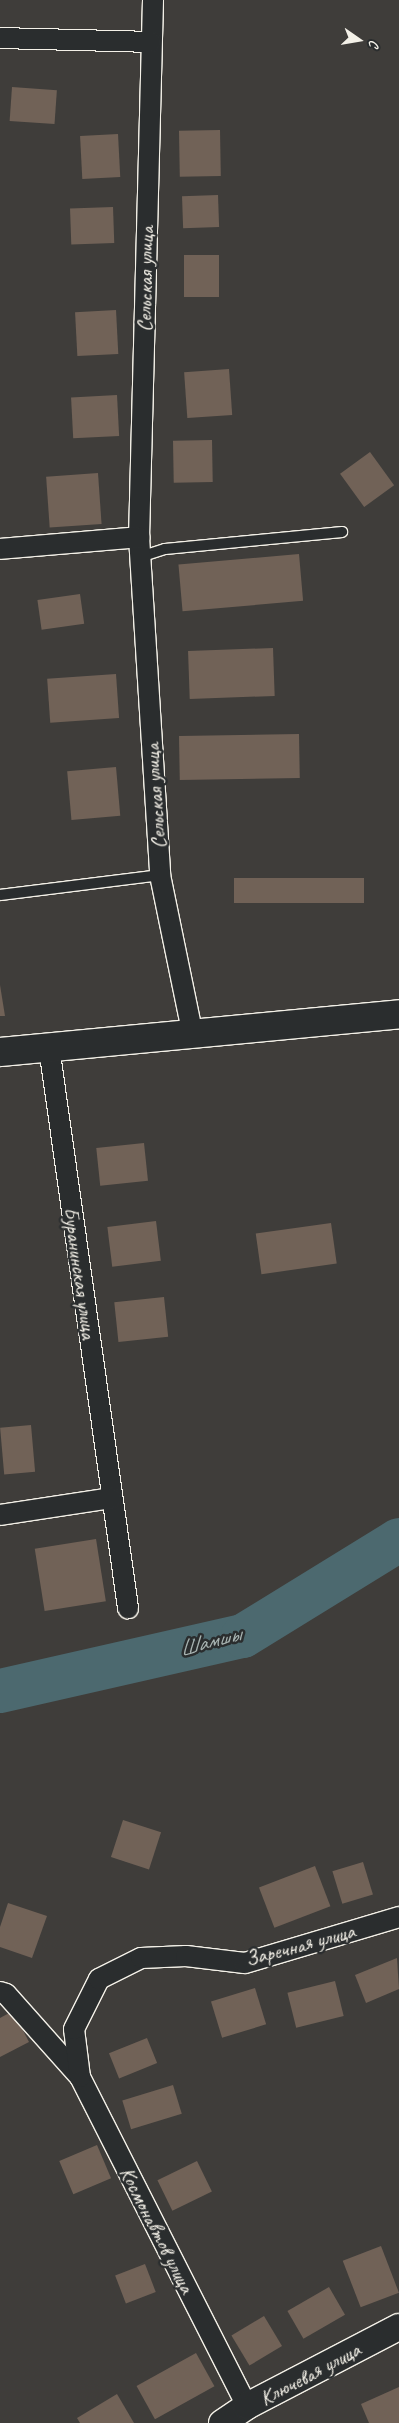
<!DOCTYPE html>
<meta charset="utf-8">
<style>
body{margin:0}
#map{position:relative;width:399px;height:2423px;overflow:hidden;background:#3f3d3a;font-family:Caveat,sans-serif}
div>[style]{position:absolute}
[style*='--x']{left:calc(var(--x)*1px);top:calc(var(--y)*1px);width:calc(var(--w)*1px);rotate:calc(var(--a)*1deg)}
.river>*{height:44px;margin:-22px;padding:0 22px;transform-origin:22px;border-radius:22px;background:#4c696f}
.building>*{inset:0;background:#716257;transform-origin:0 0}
.roads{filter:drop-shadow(1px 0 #f4f1e8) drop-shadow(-1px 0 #f4f1e8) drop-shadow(0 1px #f4f1e8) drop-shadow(0 -1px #f4f1e8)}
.service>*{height:10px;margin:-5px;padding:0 5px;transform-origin:5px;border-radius:5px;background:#2a2d2e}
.minor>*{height:20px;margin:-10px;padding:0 10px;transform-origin:10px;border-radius:10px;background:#2a2d2e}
.tertiary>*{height:26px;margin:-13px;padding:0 13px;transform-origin:13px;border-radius:13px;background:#2a2d2e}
.secondary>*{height:28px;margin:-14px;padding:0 14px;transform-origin:14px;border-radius:14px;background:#2a2d2e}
span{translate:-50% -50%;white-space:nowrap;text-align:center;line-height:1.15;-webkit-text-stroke:5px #2a2d2e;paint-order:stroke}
.street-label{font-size:21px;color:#f4f1e8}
.water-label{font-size:22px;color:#a8b4b2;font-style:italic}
.north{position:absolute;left:334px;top:15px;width:50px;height:50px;-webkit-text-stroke:4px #2a2d2e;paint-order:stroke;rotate:103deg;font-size:14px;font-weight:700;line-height:20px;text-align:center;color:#f4f1e8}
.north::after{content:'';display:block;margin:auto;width:18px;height:22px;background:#f4f1e8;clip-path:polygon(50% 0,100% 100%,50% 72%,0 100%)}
</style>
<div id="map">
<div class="river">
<i style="--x:0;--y:1691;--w:249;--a:-12.8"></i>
<i style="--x:243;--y:1636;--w:183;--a:-31.6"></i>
</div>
<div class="building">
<i style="left:12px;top:87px;width:45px;height:34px;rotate:4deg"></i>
<i style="left:220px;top:130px;width:46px;height:41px;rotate:89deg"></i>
<i style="left:118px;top:134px;width:43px;height:38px;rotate:87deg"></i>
<i style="left:218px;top:195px;width:32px;height:36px;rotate:88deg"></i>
<i style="left:113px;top:207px;width:36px;height:43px;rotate:88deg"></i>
<i style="left:219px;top:255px;width:42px;height:35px;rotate:90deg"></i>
<i style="left:116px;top:310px;width:44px;height:41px;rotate:87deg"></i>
<i style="left:229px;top:369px;width:46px;height:45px;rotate:86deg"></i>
<i style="left:117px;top:395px;width:41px;height:46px;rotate:87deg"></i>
<i style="left:212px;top:440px;width:42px;height:39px;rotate:89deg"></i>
<i style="left:370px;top:452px;width:41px;height:37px;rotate:54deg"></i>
<i style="left:98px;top:473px;width:51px;height:52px;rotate:86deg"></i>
<i style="left:299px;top:554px;width:47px;height:121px;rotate:85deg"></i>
<i style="left:80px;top:594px;width:30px;height:43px;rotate:82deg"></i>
<i style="left:273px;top:648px;width:48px;height:85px;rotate:88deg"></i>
<i style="left:116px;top:674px;width:44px;height:69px;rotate:86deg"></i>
<i style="left:299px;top:734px;width:44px;height:120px;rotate:89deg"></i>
<i style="left:116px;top:767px;width:49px;height:49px;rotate:85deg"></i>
<i style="left:234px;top:878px;width:130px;height:25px"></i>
<i style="clip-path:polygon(0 985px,5px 1016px,0 1016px)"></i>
<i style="left:144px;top:1143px;width:38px;height:48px;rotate:84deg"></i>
<i style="left:156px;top:1221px;width:40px;height:49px;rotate:83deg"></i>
<i style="left:331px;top:1223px;width:41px;height:76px;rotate:82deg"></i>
<i style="left:164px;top:1297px;width:40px;height:50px;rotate:84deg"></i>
<i style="left:31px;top:1425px;width:47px;height:31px;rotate:85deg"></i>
<i style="left:96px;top:1539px;width:63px;height:62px;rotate:81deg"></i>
<i style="left:123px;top:1820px;width:40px;height:39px;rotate:18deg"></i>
<i style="left:363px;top:1862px;width:34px;height:32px;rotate:73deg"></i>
<i style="left:315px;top:1866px;width:43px;height:60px;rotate:69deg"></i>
<i style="clip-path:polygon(8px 1903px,47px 1916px,32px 1958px,0 1947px,0 1927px)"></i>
<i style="clip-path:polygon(397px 1958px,399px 1989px,366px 2003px,355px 1975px)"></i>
<i style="left:335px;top:1981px;width:36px;height:49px;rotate:76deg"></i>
<i style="left:255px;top:1988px;width:38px;height:46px;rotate:73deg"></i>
<i style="clip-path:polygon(13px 2011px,29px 2042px,0 2057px,0 2018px)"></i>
<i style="left:147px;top:2038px;width:27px;height:41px;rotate:68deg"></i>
<i style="left:173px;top:2085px;width:30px;height:53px;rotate:73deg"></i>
<i style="left:97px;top:2145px;width:36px;height:41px;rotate:67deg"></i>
<i style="left:197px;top:2161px;width:34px;height:44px;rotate:64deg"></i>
<i style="left:381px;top:2246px;width:50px;height:41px;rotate:69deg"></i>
<i style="left:145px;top:2264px;width:30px;height:32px;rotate:69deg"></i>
<i style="left:329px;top:2287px;width:32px;height:48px;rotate:60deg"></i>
<i style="left:264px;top:2316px;width:35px;height:38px;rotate:59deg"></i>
<i style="left:196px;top:2353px;width:38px;height:68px;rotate:61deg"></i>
<i style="clip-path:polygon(399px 2387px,399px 2423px,369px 2423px,361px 2404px)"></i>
<i style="clip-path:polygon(117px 2394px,134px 2423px,80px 2423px,77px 2418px)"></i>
</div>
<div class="roads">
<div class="service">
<i style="--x:140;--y:557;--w:26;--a:-18"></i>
<i style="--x:165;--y:549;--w:178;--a:-5.5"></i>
<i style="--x:0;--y:895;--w:161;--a:-7.1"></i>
</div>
<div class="minor">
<i style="--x:153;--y:0;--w:537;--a:91.49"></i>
<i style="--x:139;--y:537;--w:339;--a:86.4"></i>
<i style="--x:160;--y:875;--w:159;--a:78.4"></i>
<i style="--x:0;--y:38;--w:151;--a:1.5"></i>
<i style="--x:0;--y:549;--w:140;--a:-4.9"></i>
<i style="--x:49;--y:1047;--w:567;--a:81.98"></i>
<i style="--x:0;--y:1515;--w:112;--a:-8.7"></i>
<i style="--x:0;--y:1992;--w:6;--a:18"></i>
<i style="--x:6;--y:1994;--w:111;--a:48.3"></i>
<i style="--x:80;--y:2077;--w:369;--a:63.1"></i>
<i style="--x:80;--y:2077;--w:48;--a:-97.1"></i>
<i style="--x:74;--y:2029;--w:56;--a:-63.4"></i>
<i style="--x:99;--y:1979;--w:47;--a:-26.6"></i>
<i style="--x:141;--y:1958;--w:45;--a:-2.5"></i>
<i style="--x:186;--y:1956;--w:59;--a:6.8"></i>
<i style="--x:245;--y:1963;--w:161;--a:-16.6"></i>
</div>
<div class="tertiary">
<i style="--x:222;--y:2423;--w:30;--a:-34"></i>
<i style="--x:247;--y:2406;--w:171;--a:-27.5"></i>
</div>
<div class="secondary">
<i style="--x:0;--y:1052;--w:401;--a:-5.4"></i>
</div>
</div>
<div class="street-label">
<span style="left:145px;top:279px;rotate:-89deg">Сельская улица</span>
<span style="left:155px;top:796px;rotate:-94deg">Сельская улица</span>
<span style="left:80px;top:1273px;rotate:82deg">Буранинская улица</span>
<span style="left:300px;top:1945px;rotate:-15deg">Заречная улица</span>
<span style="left:157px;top:2230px;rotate:63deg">Космонавтов улица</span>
<span style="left:310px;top:2374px;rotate:-28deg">Ключевая улица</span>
</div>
<div class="water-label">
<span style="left:210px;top:1642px;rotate:-15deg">Шамшы</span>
</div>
<div class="north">С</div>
</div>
